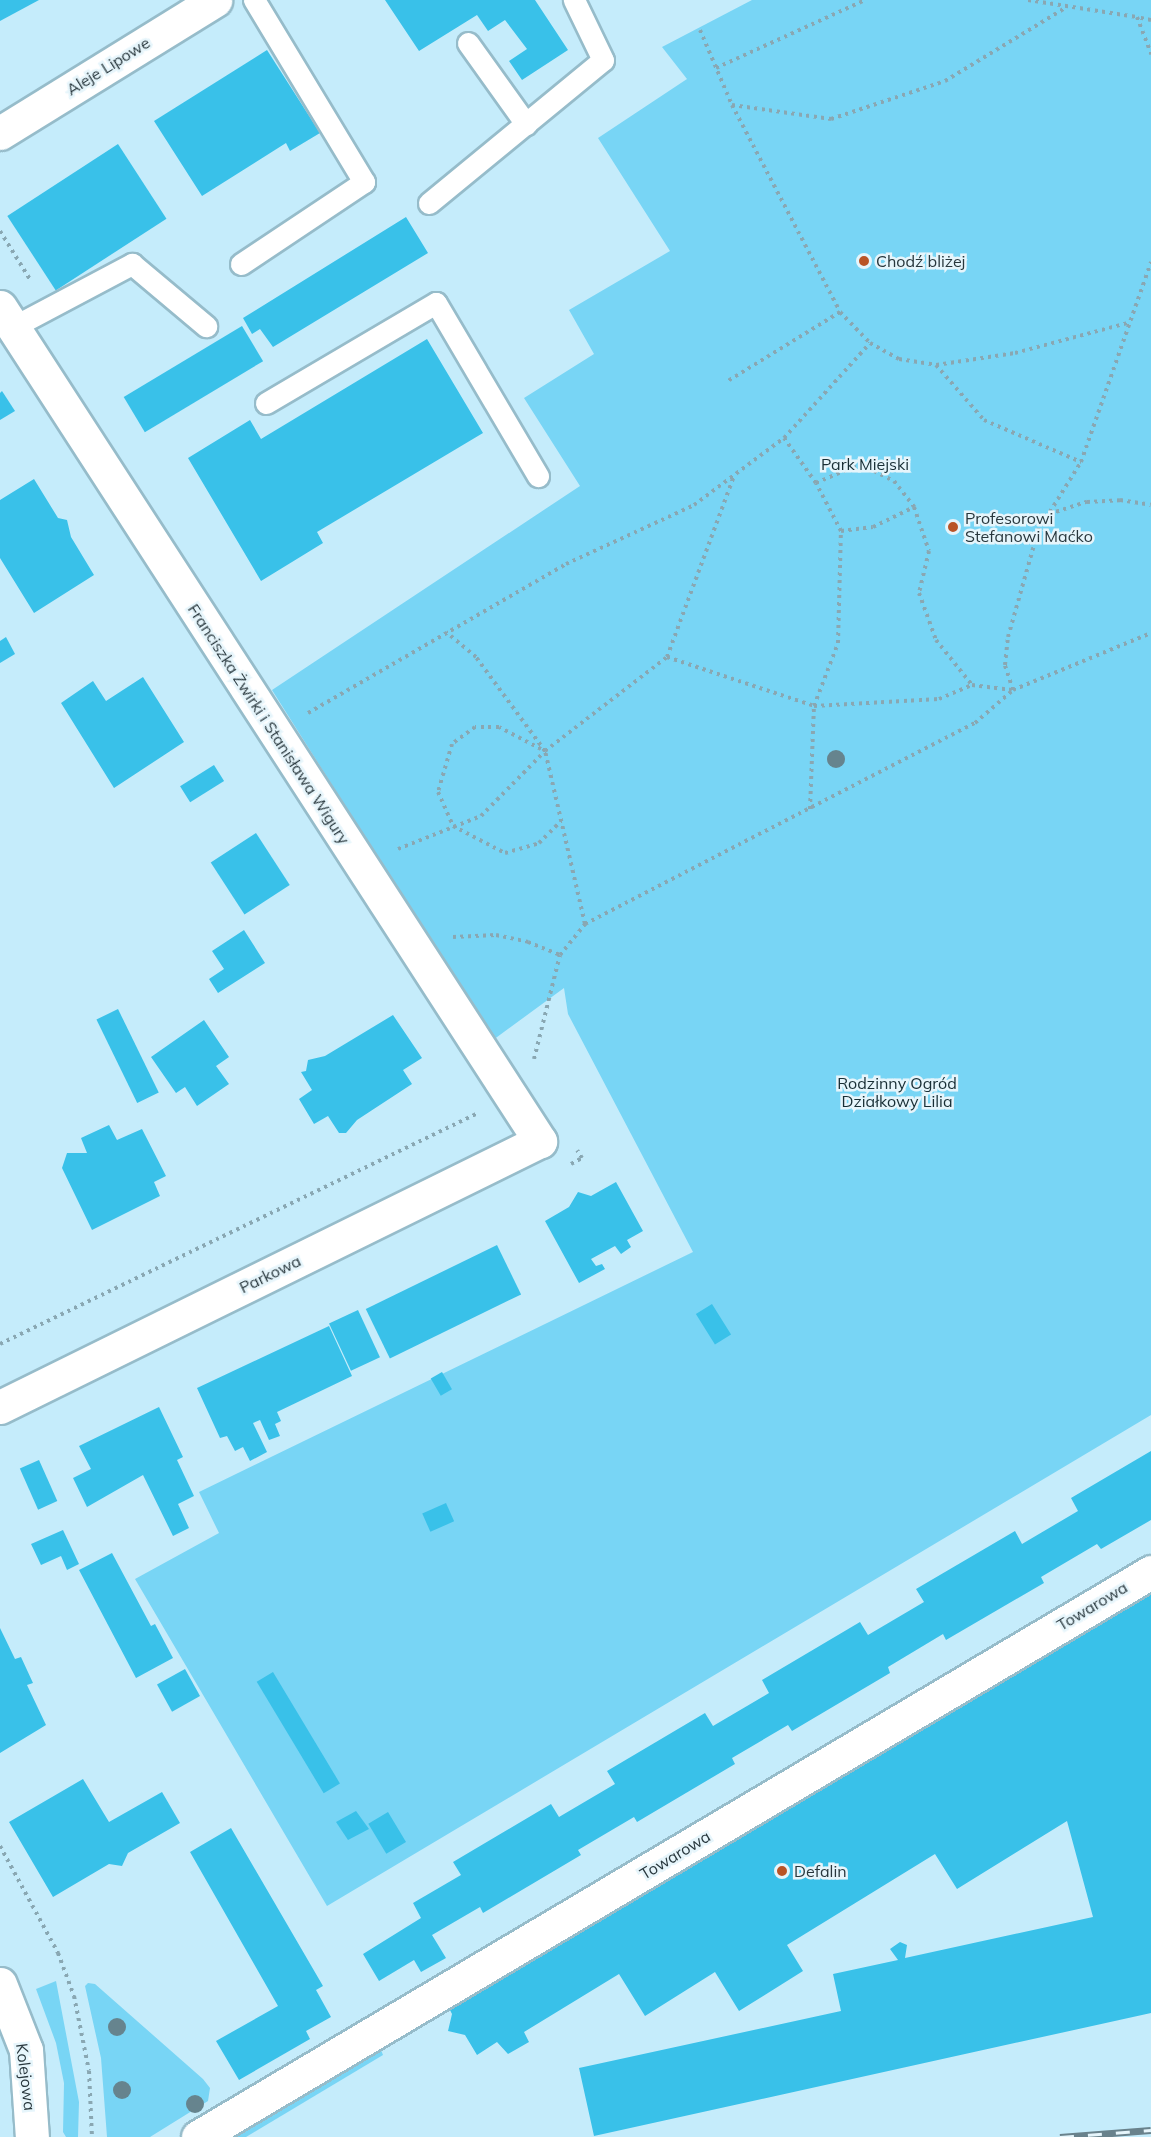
<!DOCTYPE html>
<meta charset="utf-8">
<style>
body{margin:0}
#map{position:relative;width:1151px;height:2137px;overflow:hidden;background:#c5ecfb;font-family:Mulish,sans-serif}
div>[style]{position:absolute}
[style*='--x']{left:calc(var(--x)*1px);top:calc(var(--y)*1px);width:calc(var(--w)*1px);rotate:calc(var(--a)*1deg)}
.green>*{inset:0;background:#78d5f5}
.building>*{inset:0;background:#39c1e9;transform-origin:0 0}
.path>*{height:4px;margin-top:-2px;transform-origin:0;background:repeating-linear-gradient(90deg,#89a7b2 0 3px,transparent 0 7.5px)}
.roads{filter:drop-shadow(2px 0 #96bcca) drop-shadow(-2px 0 #96bcca) drop-shadow(0 2px #96bcca) drop-shadow(0 -2px #96bcca)}
.lane>*{height:21px;margin:-10.5px;padding:0 10.5px;transform-origin:10.5px;border-radius:10.5px;background:#fff}
.street>*{height:33px;margin:-16.5px;padding:0 16.5px;transform-origin:16.5px;border-radius:16.5px;background:#fff}
.rail>*{height:7px;margin-top:-3.5px;transform-origin:0;background:repeating-linear-gradient(90deg,#e6f5fb 0 14px,#69828c 0 28px);box-sizing:border-box;border-block:2px solid #69828c}
.trees>*{width:18px;height:18px;margin:-9px;border-radius:50%;background:#66848e}
.dots>*{width:16px;height:16px;translate:-50% -50%;box-sizing:border-box;border:3px solid #e6f5fb;border-radius:50%}
span{translate:-50% -50%;white-space:nowrap;text-align:center;line-height:1.15;-webkit-text-stroke:5px #e6f5fb;paint-order:stroke}
.street-label{font-size:16px;color:#28373d}
.poi-label{font-size:16px;color:#28373d}
.left{translate:0 -50%;text-align:left}
.park-label{font-size:16px;color:#182e35}
</style>
<div id="map">
<div class="green">
<i style="clip-path:polygon(752px 0,1151px 0,1151px 1415px,327px 1906px,135px 1579px,219px 1533px,199px 1492px,693px 1252px,568px 1014px,564px 988px,493px 1040px,272px 690px,580px 486px,524px 398px,594px 354px,569px 310px,670px 251px,598px 138px,687px 79px,662px 47px)"></i>
<i style="clip-path:polygon(56px 1981px,79px 2102px,78px 2137px,66px 2137px,63px 2132px,64px 2083px,56px 2043px,36px 1989px)"></i>
<i style="clip-path:polygon(88px 1983px,95px 1984px,203px 2079px,210px 2088px,208px 2101px,150px 2137px,107px 2137px,101px 2058px,85px 1986px)"></i>
<i style="clip-path:polygon(381px 2050px,383px 2055px,246px 2137px,234px 2137px)"></i>
</div>
<div class="building">
<i style="clip-path:polygon(0 0,39px 0,0 21px)"></i>
<i style="clip-path:polygon(385px 0,535px 0,568px 50px,522px 80px,509px 61px,527px 49px,505px 20px,488px 31px,477px 15px,419px 51px)"></i>
<i style="clip-path:polygon(267px 50px,320px 133px,290px 151px,286px 143px,202px 196px,154px 121px)"></i>
<i style="left:118px;top:144px;width:89px;height:132px;rotate:57deg"></i>
<i style="clip-path:polygon(406px 217px,428px 253px,273px 347px,260px 329px,252px 334px,243px 318px)"></i>
<i style="left:242px;top:326px;width:41px;height:138px;rotate:59deg"></i>
<i style="clip-path:polygon(427px 339px,483px 433px,317px 532px,323px 543px,261px 581px,188px 458px,250px 420px,261px 439px)"></i>
<i style="clip-path:polygon(2px 391px,15px 411px,0 420px,0 393px)"></i>
<i style="clip-path:polygon(34px 479px,58px 518px,67px 520px,71px 537px,94px 575px,34px 613px,0 558px,0 500px)"></i>
<i style="clip-path:polygon(6px 637px,15px 654px,0 663px,0 641px)"></i>
<i style="clip-path:polygon(143px 677px,184px 742px,114px 788px,61px 703px,93px 681px,106px 701px)"></i>
<i style="left:214px;top:765px;width:19px;height:40px;rotate:58deg"></i>
<i style="left:256px;top:833px;width:62px;height:54px;rotate:57deg"></i>
<i style="clip-path:polygon(244px 930px,265px 963px,218px 993px,209px 979px,224px 969px,212px 951px)"></i>
<i style="left:118px;top:1009px;width:93px;height:24px;rotate:64deg"></i>
<i style="clip-path:polygon(393px 1015px,422px 1058px,403px 1070px,412px 1084px,357px 1120px,346px 1133px,339px 1133px,328px 1116px,314px 1124px,299px 1099px,312px 1090px,301px 1072px,306px 1071px,308px 1060px,325px 1056px)"></i>
<i style="clip-path:polygon(204px 1020px,229px 1057px,216px 1066px,229px 1084px,197px 1106px,185px 1087px,176px 1093px,151px 1057px)"></i>
<i style="clip-path:polygon(109px 1125px,117px 1140px,142px 1129px,166px 1176px,154px 1182px,160px 1196px,92px 1230px,62px 1168px,67px 1153px,87px 1153px,81px 1138px)"></i>
<i style="clip-path:polygon(616px 1182px,643px 1231px,627px 1240px,631px 1247px,621px 1254px,615px 1246px,591px 1259px,596px 1266px,602px 1264px,605px 1269px,579px 1283px,545px 1221px,569px 1207px,578px 1192px,591px 1196px)"></i>
<i style="left:497px;top:1245px;width:55px;height:146px;rotate:64deg"></i>
<i style="left:712px;top:1304px;width:36px;height:19px;rotate:58deg"></i>
<i style="left:358px;top:1310px;width:52px;height:32px;rotate:65deg"></i>
<i style="clip-path:polygon(329px 1326px,352px 1376px,277px 1412px,281px 1421px,275px 1424px,280px 1436px,269px 1440px,260px 1420px,253px 1423px,267px 1452px,250px 1461px,243px 1447px,235px 1451px,227px 1436px,220px 1438px,197px 1388px)"></i>
<i style="left:442px;top:1372px;width:20px;height:13px;rotate:60deg"></i>
<i style="clip-path:polygon(159px 1407px,183px 1457px,177px 1460px,194px 1496px,178px 1504px,189px 1528px,173px 1536px,143px 1475px,87px 1507px,73px 1478px,91px 1469px,79px 1446px)"></i>
<i style="clip-path:polygon(1151px 1451px,1151px 1520px,1101px 1549px,1097px 1544px,1041px 1577px,1044px 1583px,946px 1640px,943px 1634px,888px 1667px,890px 1673px,792px 1731px,788px 1725px,732px 1758px,735px 1764px,637px 1822px,634px 1817px,578px 1850px,581px 1855px,483px 1913px,480px 1907px,432px 1935px,446px 1958px,421px 1972px,414px 1960px,379px 1981px,363px 1954px,421px 1918px,413px 1903px,461px 1875px,453px 1862px,551px 1804px,559px 1817px,615px 1784px,607px 1771px,705px 1713px,713px 1726px,769px 1693px,762px 1680px,860px 1622px,868px 1635px,924px 1602px,916px 1589px,1015px 1531px,1022px 1544px,1078px 1511px,1071px 1498px)"></i>
<i style="left:39px;top:1460px;width:45px;height:21px;rotate:66deg"></i>
<i style="left:446px;top:1503px;width:20px;height:26px;rotate:66deg"></i>
<i style="clip-path:polygon(63px 1530px,79px 1564px,67px 1570px,61px 1556px,41px 1565px,31px 1544px)"></i>
<i style="clip-path:polygon(112px 1553px,151px 1626px,155px 1624px,173px 1658px,136px 1678px,79px 1570px)"></i>
<i style="clip-path:polygon(1151px 1588px,1151px 2013px,594px 2136px,579px 2068px,841px 2011px,833px 1974px,898px 1960px,890px 1949px,900px 1942px,907px 1945px,905px 1958px,1093px 1917px,1067px 1821px,957px 1889px,935px 1854px,787px 1945px,803px 1971px,739px 2011px,715px 1972px,645px 2016px,619px 1974px,524px 2032px,529px 2042px,508px 2054px,497px 2042px,477px 2055px,465px 2035px,448px 2031px,452px 2014px,449px 2008px)"></i>
<i style="clip-path:polygon(0 1628px,15px 1659px,21px 1657px,33px 1683px,27px 1685px,46px 1725px,0 1753px)"></i>
<i style="left:185px;top:1669px;width:31px;height:32px;rotate:61deg"></i>
<i style="left:273px;top:1672px;width:130px;height:19px;rotate:59deg"></i>
<i style="clip-path:polygon(83px 1779px,109px 1822px,162px 1792px,180px 1823px,128px 1853px,122px 1866px,109px 1864px,53px 1897px,9px 1822px)"></i>
<i style="clip-path:polygon(356px 1811px,369px 1829px,348px 1840px,336px 1822px)"></i>
<i style="left:388px;top:1812px;width:35px;height:23px;rotate:59deg"></i>
<i style="clip-path:polygon(231px 1828px,323px 1986px,316px 1990px,331px 2017px,306px 2031px,310px 2039px,239px 2080px,216px 2041px,278px 2006px,190px 1852px)"></i>
</div>
<div class="path">
<i style="--x:1028;--y:0;--w:110;--a:8.9"></i>
<i style="--x:1151;--y:20;--w:14;--a:-168"></i>
<i style="--x:1137;--y:17;--w:40;--a:69"></i>
<i style="--x:700;--y:30;--w:82;--a:66.9"></i>
<i style="--x:732;--y:105;--w:233;--a:62.4"></i>
<i style="--x:840;--y:312;--w:132;--a:148.4"></i>
<i style="--x:716;--y:68;--w:164;--a:-24.5"></i>
<i style="--x:732;--y:105;--w:100;--a:8"></i>
<i style="--x:831;--y:119;--w:120;--a:-18.4"></i>
<i style="--x:945;--y:81;--w:140;--a:-31.3"></i>
<i style="--x:0;--y:231;--w:59;--a:58.2"></i>
<i style="--x:840;--y:312;--w:43;--a:45.9"></i>
<i style="--x:870;--y:343;--w:33;--a:29"></i>
<i style="--x:899;--y:359;--w:37;--a:9"></i>
<i style="--x:936;--y:365;--w:80;--a:-8.6"></i>
<i style="--x:1015;--y:353;--w:117;--a:-14.9"></i>
<i style="--x:936;--y:365;--w:73;--a:48.9"></i>
<i style="--x:984;--y:420;--w:106;--a:23.4"></i>
<i style="--x:816;--y:483;--w:40;--a:-23.4"></i>
<i style="--x:853;--y:467;--w:21;--a:11"></i>
<i style="--x:874;--y:471;--w:22;--a:27"></i>
<i style="--x:894;--y:481;--w:33;--a:52"></i>
<i style="--x:914;--y:507;--w:46;--a:71.2"></i>
<i style="--x:929;--y:551;--w:43;--a:103.4"></i>
<i style="--x:919;--y:593;--w:50;--a:70.1"></i>
<i style="--x:936;--y:640;--w:58;--a:51.3"></i>
<i style="--x:972;--y:685;--w:40;--a:7.1"></i>
<i style="--x:1049;--y:514;--w:40;--a:-18"></i>
<i style="--x:1087;--y:502;--w:33;--a:-3"></i>
<i style="--x:1120;--y:500;--w:31;--a:9"></i>
<i style="--x:841;--y:531;--w:32;--a:-7"></i>
<i style="--x:873;--y:527;--w:46;--a:-26"></i>
<i style="--x:667;--y:657;--w:155;--a:18.4"></i>
<i style="--x:814;--y:706;--w:125;--a:-3.2"></i>
<i style="--x:939;--y:699;--w:36;--a:-23"></i>
<i style="--x:1013;--y:690;--w:26;--a:-108"></i>
<i style="--x:1005;--y:665;--w:28;--a:-84"></i>
<i style="--x:1008;--y:637;--w:110;--a:-74.2"></i>
<i style="--x:1038;--y:531;--w:81;--a:-58.1"></i>
<i style="--x:1081;--y:462;--w:212;--a:-70.7"></i>
<i style="--x:308;--y:713;--w:298;--a:-30"></i>
<i style="--x:566;--y:564;--w:141;--a:-24.7"></i>
<i style="--x:694;--y:505;--w:112;--a:-36.7"></i>
<i style="--x:541;--y:749;--w:47;--a:-152.4"></i>
<i style="--x:499;--y:727;--w:24;--a:180"></i>
<i style="--x:475;--y:727;--w:29;--a:144"></i>
<i style="--x:452;--y:744;--w:50;--a:106.3"></i>
<i style="--x:438;--y:792;--w:37;--a:66"></i>
<i style="--x:453;--y:826;--w:59;--a:27.4"></i>
<i style="--x:505;--y:853;--w:35;--a:-16"></i>
<i style="--x:539;--y:843;--w:31;--a:-45"></i>
<i style="--x:810;--y:809;--w:103;--a:-87.8"></i>
<i style="--x:814;--y:706;--w:67;--a:-69.1"></i>
<i style="--x:838;--y:643;--w:112;--a:-88.5"></i>
<i style="--x:841;--y:531;--w:54;--a:-117.5"></i>
<i style="--x:816;--y:483;--w:55;--a:-125.4"></i>
<i style="--x:784;--y:438;--w:128;--a:-47.8"></i>
<i style="--x:398;--y:849;--w:89;--a:-21.7"></i>
<i style="--x:481;--y:816;--w:91;--a:-45.4"></i>
<i style="--x:545;--y:751;--w:117;--a:-126.3"></i>
<i style="--x:476;--y:657;--w:39;--a:-140"></i>
<i style="--x:585;--y:924;--w:178;--a:-103"></i>
<i style="--x:545;--y:751;--w:154;--a:-37.6"></i>
<i style="--x:667;--y:657;--w:193;--a:-69.7"></i>
<i style="--x:453;--y:937;--w:43;--a:-2.7"></i>
<i style="--x:496;--y:935;--w:33;--a:12"></i>
<i style="--x:528;--y:942;--w:35;--a:22"></i>
<i style="--x:560;--y:955;--w:40;--a:-51"></i>
<i style="--x:585;--y:924;--w:439;--a:-27.3"></i>
<i style="--x:975;--y:723;--w:50;--a:-41"></i>
<i style="--x:1013;--y:690;--w:149;--a:-22.4"></i>
<i style="--x:534;--y:1059;--w:107;--a:-76"></i>
<i style="--x:571;--y:1164;--w:13;--a:-29"></i>
<i style="--x:582;--y:1158;--w:9;--a:-122"></i>
<i style="--x:0;--y:1344;--w:531;--a:-25.79"></i>
<i style="--x:0;--y:1846;--w:122;--a:61.5"></i>
<i style="--x:58;--y:1953;--w:46;--a:69.6"></i>
<i style="--x:74;--y:1996;--w:76;--a:78.7"></i>
<i style="--x:89;--y:2071;--w:66;--a:87.4"></i>
</div>
<div class="roads">
<div class="lane">
<i style="--x:468;--y:43;--w:100;--a:54.4"></i>
<i style="--x:429;--y:203;--w:225;--a:-39.4"></i>
<i style="--x:603;--y:60;--w:67;--a:-115.8"></i>
<i style="--x:241;--y:264;--w:148;--a:-33.7"></i>
<i style="--x:364;--y:182;--w:213;--a:-121.1"></i>
<i style="--x:13;--y:327;--w:135;--a:-27.9"></i>
<i style="--x:132;--y:264;--w:97;--a:40"></i>
<i style="--x:266;--y:403;--w:197;--a:-30.5"></i>
<i style="--x:436;--y:303;--w:201;--a:59.5"></i>
</div>
<div class="street">
<i style="--x:0;--y:133;--w:253;--a:-31.7"></i>
<i style="--x:0;--y:307;--w:994;--a:57.08"></i>
<i style="--x:540;--y:1141;--w:602;--a:153.78"></i>
<i style="--x:0;--y:1984;--w:71;--a:68.5"></i>
<i style="--x:26;--y:2050;--w:87;--a:86.1"></i>
<i style="--x:198;--y:2137;--w:1108;--a:-30.66"></i>
</div>
</div>
<div class="rail">
<i style="--x:1060;--y:2137;--w:91;--a:-4.4"></i>
</div>
<div class="trees">
<i style="left:836px;top:759px"></i>
<i style="left:117px;top:2027px"></i>
<i style="left:122px;top:2090px"></i>
<i style="left:195px;top:2104px"></i>
</div>
<div class="dots">
<i style="left:864px;top:261px;background:#b95426"></i>
<i style="left:953px;top:527px;background:#b95426"></i>
<i style="left:782px;top:1871px;background:#b95426"></i>
</div>
<div class="street-label">
<span style="left:108px;top:66px;rotate:-32deg">Aleje Lipowe</span>
<span style="left:269px;top:724px;rotate:57deg">Franciszka Żwirki i Stanisława Wigury</span>
<span style="left:270px;top:1274px;rotate:-26deg">Parkowa</span>
<span style="left:1092px;top:1606px;rotate:-31deg">Towarowa</span>
<span style="left:675px;top:1855px;rotate:-31deg">Towarowa</span>
<span style="left:26px;top:2077px;rotate:83deg">Kolejowa</span>
</div>
<div class="poi-label">
<span class="left" style="left:876px;top:261px">Chodź bliżej</span>
<span class="left" style="left:965px;top:527px">Profesorowi<br>Stefanowi Maćko</span>
<span class="left" style="left:794px;top:1871px">Defalin</span>
</div>
<div class="park-label">
<span style="left:865px;top:464px">Park Miejski</span>
<span style="left:897px;top:1092px">Rodzinny Ogród<br>Działkowy Lilia</span>
</div>
</div>
